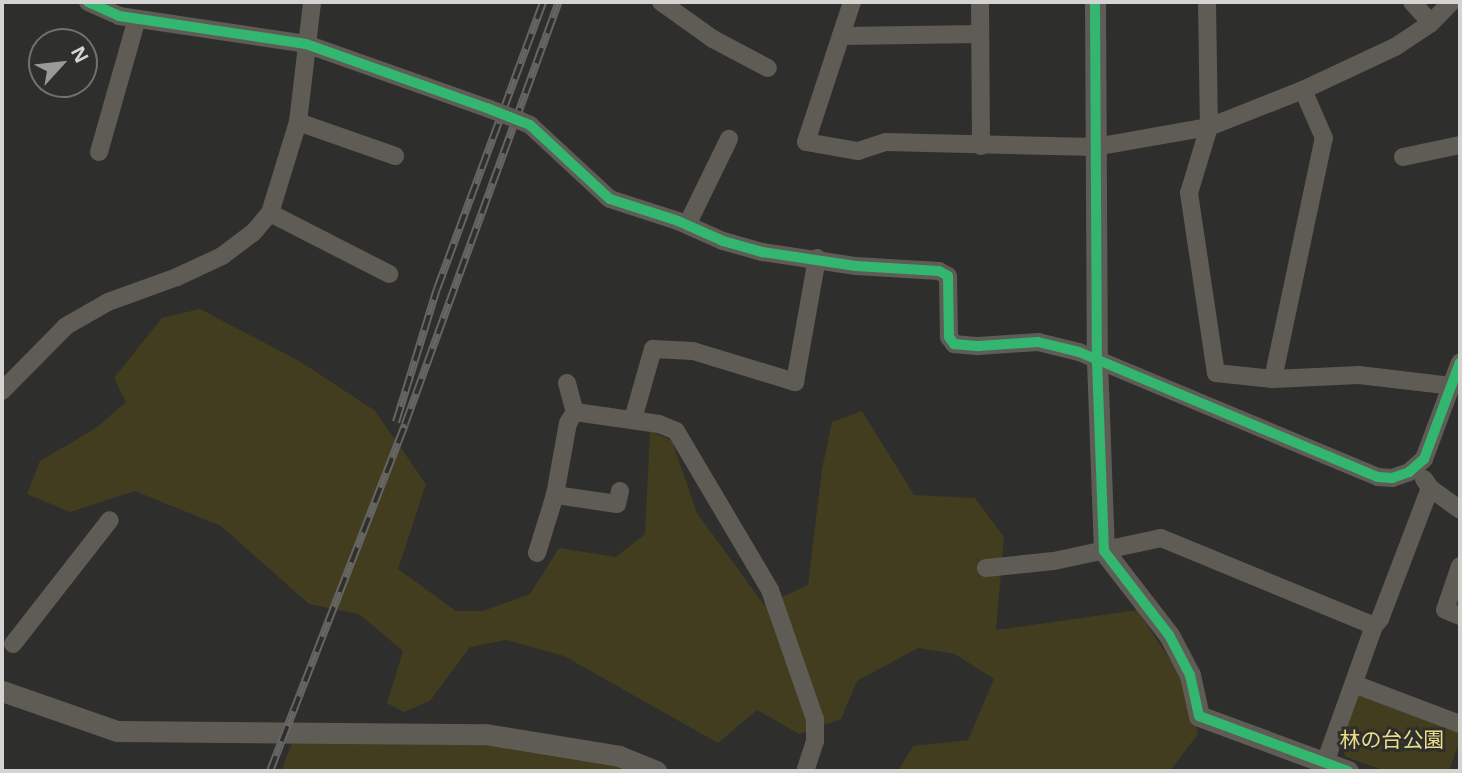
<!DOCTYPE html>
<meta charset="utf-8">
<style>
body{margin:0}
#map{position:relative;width:1462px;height:773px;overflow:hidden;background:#2e2e2d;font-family:"Open Sans","Noto Sans JP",sans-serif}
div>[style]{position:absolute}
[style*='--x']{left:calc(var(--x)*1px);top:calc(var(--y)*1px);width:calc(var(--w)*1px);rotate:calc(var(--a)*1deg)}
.green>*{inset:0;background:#423d1f}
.minor>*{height:18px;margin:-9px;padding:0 9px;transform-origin:9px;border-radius:9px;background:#5e5c55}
.tertiary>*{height:21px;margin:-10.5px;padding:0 10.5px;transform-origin:10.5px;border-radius:10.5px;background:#5e5c55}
.rail>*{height:8px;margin-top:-4px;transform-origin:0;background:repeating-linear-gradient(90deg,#2f2f2c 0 16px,#656563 0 32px);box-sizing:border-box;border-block:2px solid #656563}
.minor-bridge>*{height:18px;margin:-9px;padding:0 9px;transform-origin:9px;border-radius:9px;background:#5e5c55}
.cycleway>*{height:10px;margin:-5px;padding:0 5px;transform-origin:5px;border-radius:5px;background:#33b770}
span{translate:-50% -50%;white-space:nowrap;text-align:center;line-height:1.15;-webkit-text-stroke:6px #2f2f2c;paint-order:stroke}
.park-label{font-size:21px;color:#ebdd8a}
.frame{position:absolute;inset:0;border:4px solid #d4d4d2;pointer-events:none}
.north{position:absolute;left:28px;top:28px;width:70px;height:70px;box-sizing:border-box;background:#2f2f2c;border:2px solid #71716e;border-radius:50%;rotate:63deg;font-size:19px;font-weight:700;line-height:28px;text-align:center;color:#d4d4d2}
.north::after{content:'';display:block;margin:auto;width:24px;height:32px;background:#9a9a98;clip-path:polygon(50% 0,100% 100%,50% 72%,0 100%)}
</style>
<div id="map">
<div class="green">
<i style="clip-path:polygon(200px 309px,301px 362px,375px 411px,426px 484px,398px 569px,456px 611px,483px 611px,530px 594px,559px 548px,616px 557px,645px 534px,650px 431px,672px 441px,697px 513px,764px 605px,808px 585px,822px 469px,832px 422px,862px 411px,914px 495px,975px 498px,1004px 537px,996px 630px,1137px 610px,1181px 676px,1198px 734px,1170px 771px,898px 771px,913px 746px,968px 740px,994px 679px,955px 654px,918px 648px,857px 681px,841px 719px,799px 734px,757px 710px,718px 743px,564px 656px,506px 640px,470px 647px,430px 701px,404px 712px,387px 703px,403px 651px,359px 614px,309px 604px,221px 526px,135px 491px,70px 512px,27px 494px,40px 461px,96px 428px,126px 402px,114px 378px,162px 318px)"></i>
<i style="clip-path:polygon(1359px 694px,1460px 729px,1460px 740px,1449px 771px,1386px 771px,1346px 757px,1340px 744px)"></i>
<i style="clip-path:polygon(296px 733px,485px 734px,656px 771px,281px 771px)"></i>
</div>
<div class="minor">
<i style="--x:88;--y:2;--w:34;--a:24"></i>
<i style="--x:119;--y:16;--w:189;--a:8.5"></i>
<i style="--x:306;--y:44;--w:192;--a:19.5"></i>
<i style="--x:661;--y:2;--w:64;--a:35.4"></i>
<i style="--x:713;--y:39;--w:62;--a:27.8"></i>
<i style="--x:852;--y:2;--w:147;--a:108.2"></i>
<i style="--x:806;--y:142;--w:53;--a:9.8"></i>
<i style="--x:858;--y:151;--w:29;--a:-18"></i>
<i style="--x:886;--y:142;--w:209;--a:1.4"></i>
<i style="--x:1095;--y:147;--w:116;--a:-10"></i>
<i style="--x:1209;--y:127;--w:101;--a:-21.5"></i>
<i style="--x:1303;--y:90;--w:102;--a:-25.1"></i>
<i style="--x:1395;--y:47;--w:43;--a:-33.7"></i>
<i style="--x:1431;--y:23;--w:29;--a:-46"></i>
<i style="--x:980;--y:2;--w:144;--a:89.6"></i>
<i style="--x:1207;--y:2;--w:125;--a:89.1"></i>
<i style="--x:1209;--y:127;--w:69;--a:106.9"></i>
<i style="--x:1189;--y:193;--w:182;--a:81.5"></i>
<i style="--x:1216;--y:373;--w:57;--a:6"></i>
<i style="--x:1273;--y:379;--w:86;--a:-2.7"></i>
<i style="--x:1359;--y:375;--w:95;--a:6.7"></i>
<i style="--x:1412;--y:2;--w:28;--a:48"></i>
<i style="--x:841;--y:36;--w:139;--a:-0.8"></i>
<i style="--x:521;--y:121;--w:10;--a:24"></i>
<i style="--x:530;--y:125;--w:109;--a:42.8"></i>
<i style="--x:610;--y:199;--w:71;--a:17.9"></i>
<i style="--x:678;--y:221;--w:49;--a:24"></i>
<i style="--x:723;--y:241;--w:41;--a:15.8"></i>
<i style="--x:762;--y:252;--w:95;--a:8.5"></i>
<i style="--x:856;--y:266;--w:83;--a:3.4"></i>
<i style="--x:939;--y:271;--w:10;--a:29"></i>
<i style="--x:948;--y:276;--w:61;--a:89.1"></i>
<i style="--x:949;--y:337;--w:9;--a:54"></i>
<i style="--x:954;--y:344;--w:25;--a:5"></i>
<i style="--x:979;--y:346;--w:59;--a:-3.9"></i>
<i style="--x:1038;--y:342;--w:42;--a:13.7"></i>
<i style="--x:1079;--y:352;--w:324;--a:22.7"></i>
<i style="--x:1378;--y:477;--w:14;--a:4"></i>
<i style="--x:1392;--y:478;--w:18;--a:-19"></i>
<i style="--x:1409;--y:472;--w:20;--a:-41"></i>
<i style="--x:1424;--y:459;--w:103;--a:-69.6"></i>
<i style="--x:298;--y:122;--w:103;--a:19.3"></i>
<i style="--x:99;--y:152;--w:138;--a:-74.1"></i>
<i style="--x:1403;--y:157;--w:58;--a:-11.9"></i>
<i style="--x:270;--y:213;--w:134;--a:27.1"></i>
<i style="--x:687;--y:225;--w:96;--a:-64"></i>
<i style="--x:1273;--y:379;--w:246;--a:-78.1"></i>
<i style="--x:1324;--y:138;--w:52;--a:-113.6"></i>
<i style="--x:567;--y:383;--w:30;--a:75"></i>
<i style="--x:2;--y:391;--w:91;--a:-45.4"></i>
<i style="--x:66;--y:326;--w:48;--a:-29.7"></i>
<i style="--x:108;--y:302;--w:73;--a:-19.9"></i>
<i style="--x:177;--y:277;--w:50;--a:-25"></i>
<i style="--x:222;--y:256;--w:39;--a:-37"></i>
<i style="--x:253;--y:233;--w:26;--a:-50"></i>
<i style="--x:270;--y:213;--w:95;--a:-72.9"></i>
<i style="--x:298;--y:122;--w:121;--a:-83.3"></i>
<i style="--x:633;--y:419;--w:73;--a:-74.1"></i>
<i style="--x:653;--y:349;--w:40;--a:2.9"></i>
<i style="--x:693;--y:351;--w:107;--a:16.9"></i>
<i style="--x:795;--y:382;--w:126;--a:-79.9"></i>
<i style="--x:1424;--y:479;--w:11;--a:56"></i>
<i style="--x:1430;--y:488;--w:37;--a:36"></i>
<i style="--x:620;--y:491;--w:13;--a:103"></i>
<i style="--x:617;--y:504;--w:63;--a:-171.7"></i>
<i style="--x:555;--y:495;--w:73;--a:-79.8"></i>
<i style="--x:568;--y:423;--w:13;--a:-58"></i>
<i style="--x:575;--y:412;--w:85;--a:8.1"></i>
<i style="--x:659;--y:424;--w:18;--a:22"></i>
<i style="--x:676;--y:431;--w:185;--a:59.4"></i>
<i style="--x:770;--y:590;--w:137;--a:70.8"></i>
<i style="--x:815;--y:719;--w:22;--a:90"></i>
<i style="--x:815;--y:741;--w:32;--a:108"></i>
<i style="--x:537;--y:553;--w:61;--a:-72.8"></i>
<i style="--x:1460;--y:566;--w:46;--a:108.8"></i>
<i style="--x:1445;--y:610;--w:16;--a:22"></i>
<i style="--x:986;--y:568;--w:68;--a:-5.9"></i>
<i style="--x:1054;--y:561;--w:109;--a:-12.1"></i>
<i style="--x:1161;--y:538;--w:230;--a:22.4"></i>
<i style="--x:1374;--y:626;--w:154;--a:109.7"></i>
<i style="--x:1374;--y:626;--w:9;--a:-49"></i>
<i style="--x:1380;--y:619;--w:140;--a:-69.1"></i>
<i style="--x:13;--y:644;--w:157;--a:-52"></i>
<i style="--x:1354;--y:684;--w:113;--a:20.7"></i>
</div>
<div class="tertiary">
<i style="--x:1095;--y:2;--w:359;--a:89.7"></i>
<i style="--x:1097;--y:361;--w:190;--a:87.9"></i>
<i style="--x:1104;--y:551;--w:106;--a:52.3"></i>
<i style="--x:1169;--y:635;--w:45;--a:62.3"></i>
<i style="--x:1190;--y:675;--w:42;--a:77.6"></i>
<i style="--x:1199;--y:716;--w:159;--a:20.3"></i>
<i style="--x:2;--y:691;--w:122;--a:19.2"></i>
<i style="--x:117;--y:731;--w:368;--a:0.5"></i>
<i style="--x:485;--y:734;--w:136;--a:9.3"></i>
<i style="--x:619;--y:756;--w:40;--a:22"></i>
</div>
<div class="rail">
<i style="--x:396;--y:422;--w:139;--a:-72.9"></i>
<i style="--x:437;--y:289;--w:306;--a:-69.7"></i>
<i style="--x:270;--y:771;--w:372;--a:-68.7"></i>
<i style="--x:405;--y:424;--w:449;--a:-70"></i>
</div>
<div class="minor-bridge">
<i style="--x:487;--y:108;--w:36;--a:21"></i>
</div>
<div class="cycleway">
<i style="--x:88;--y:2;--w:34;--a:24"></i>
<i style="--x:119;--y:16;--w:189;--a:8.5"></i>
<i style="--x:306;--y:44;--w:192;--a:19.5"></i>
<i style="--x:487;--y:108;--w:46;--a:21.6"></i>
<i style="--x:530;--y:125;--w:109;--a:42.8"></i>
<i style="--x:610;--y:199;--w:71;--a:17.9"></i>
<i style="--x:678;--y:221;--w:49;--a:24"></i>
<i style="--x:723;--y:241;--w:41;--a:15.8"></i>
<i style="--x:762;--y:252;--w:95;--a:8.5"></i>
<i style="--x:856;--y:266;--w:83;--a:3.4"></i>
<i style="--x:939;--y:271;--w:10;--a:29"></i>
<i style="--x:948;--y:276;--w:61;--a:89.1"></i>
<i style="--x:949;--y:337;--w:9;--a:54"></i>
<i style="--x:954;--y:344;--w:25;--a:5"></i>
<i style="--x:979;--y:346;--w:59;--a:-3.9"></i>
<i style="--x:1038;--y:342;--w:42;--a:13.7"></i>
<i style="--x:1079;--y:352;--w:324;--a:22.7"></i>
<i style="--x:1378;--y:477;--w:14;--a:4"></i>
<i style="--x:1392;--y:478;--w:18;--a:-19"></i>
<i style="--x:1409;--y:472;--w:20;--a:-41"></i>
<i style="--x:1424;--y:459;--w:103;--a:-69.6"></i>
<i style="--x:1095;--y:2;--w:359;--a:89.7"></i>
<i style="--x:1097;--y:361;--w:190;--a:87.9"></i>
<i style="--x:1104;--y:551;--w:106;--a:52.3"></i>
<i style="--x:1169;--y:635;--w:45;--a:62.3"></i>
<i style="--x:1190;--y:675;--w:42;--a:77.6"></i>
<i style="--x:1199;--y:716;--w:159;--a:20.3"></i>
</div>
<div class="park-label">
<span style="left:1392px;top:739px">林の台公園</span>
</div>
<div class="frame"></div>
<div class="north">N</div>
</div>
